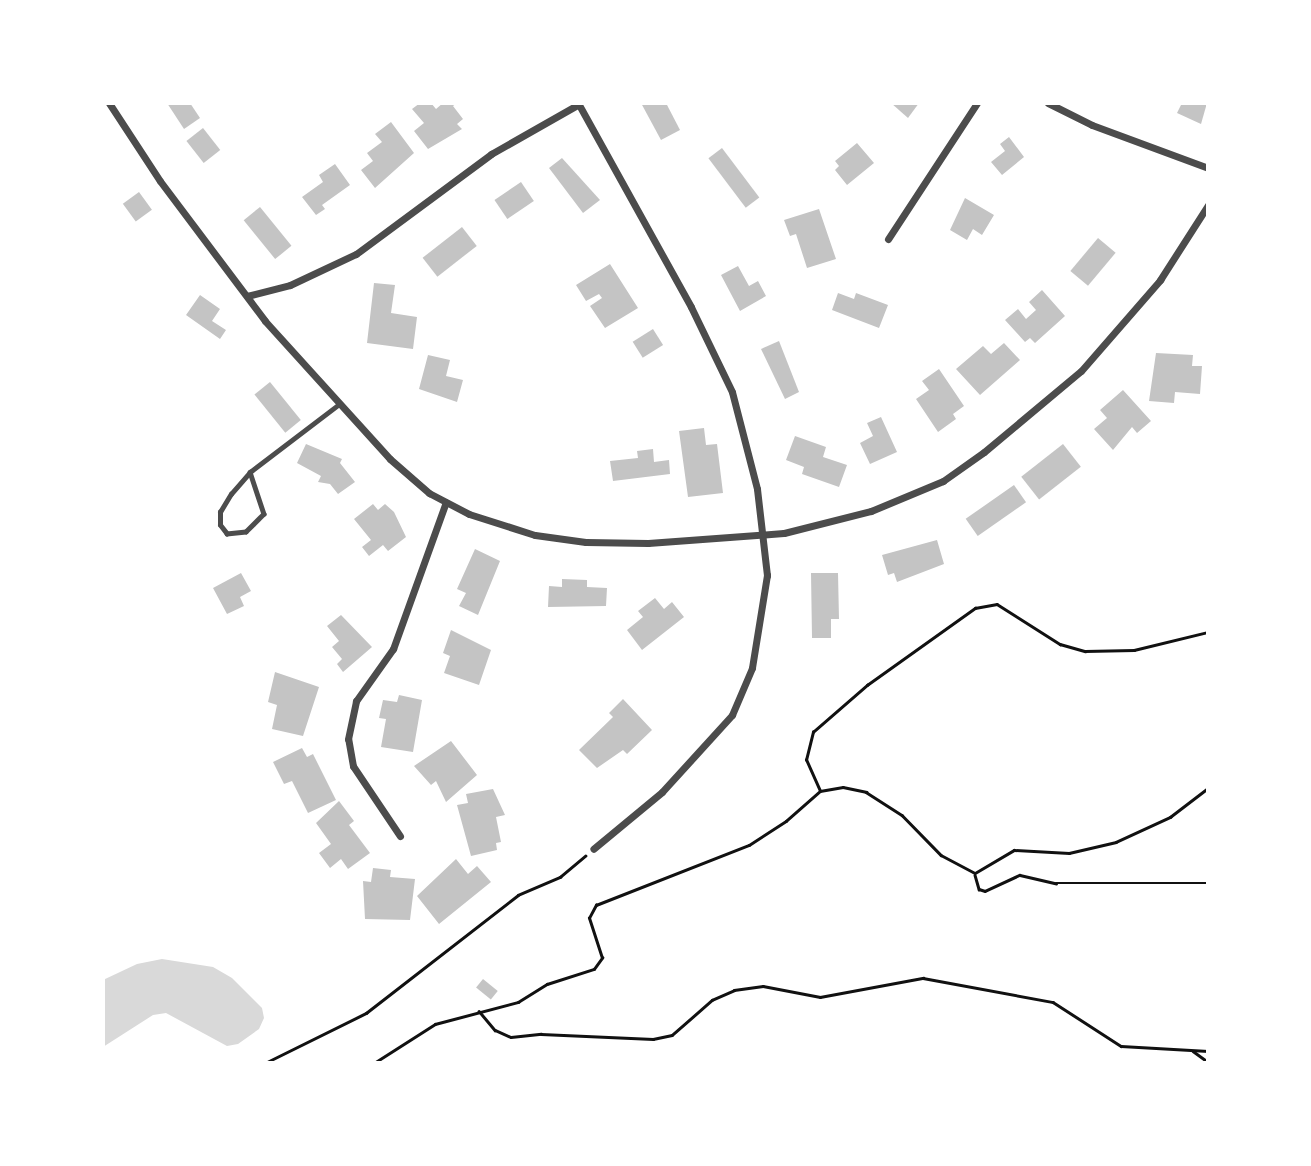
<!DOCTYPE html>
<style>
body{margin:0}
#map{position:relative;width:1311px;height:1166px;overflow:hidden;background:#fff;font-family:Signika,sans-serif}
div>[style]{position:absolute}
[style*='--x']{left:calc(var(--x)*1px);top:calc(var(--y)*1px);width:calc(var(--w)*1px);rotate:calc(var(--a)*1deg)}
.water>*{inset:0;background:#d9d9d9}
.building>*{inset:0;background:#c4c4c4;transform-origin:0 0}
.path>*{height:2.5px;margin:-1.25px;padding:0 1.25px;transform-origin:1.25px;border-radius:1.25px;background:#111}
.service>*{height:4.5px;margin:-2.25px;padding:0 2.25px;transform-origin:2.25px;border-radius:2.25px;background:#4c4c4c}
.minor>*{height:7px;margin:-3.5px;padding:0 3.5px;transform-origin:3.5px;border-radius:3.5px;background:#4c4c4c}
span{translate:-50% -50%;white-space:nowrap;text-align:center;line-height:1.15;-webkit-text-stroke:5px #fff;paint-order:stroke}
.frame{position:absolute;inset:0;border:105px solid #fff;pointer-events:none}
</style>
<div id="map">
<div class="water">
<i style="clip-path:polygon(162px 959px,213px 967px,232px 978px,262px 1008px,264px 1018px,259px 1029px,238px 1044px,227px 1046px,166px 1013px,153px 1015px,103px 1047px,103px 980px,137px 964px)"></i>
</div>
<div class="building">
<i style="clip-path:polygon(167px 103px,190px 103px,200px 118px,184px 129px)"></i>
<i style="clip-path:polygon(420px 103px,431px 103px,436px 109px,443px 103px,457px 103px,453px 106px,463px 119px,457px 124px,462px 129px,428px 149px,414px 131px,424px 123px,412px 109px)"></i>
<i style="clip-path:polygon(641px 103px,666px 103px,680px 130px,661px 140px)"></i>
<i style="clip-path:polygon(891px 103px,919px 103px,908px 118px)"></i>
<i style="clip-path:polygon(1182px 103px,1207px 103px,1201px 124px,1177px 113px)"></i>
<i style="clip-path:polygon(391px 122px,414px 153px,375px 188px,361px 170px,373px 161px,367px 153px,382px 142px,375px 134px)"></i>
<i style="left:203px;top:128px;width:28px;height:21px;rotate:52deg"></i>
<i style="clip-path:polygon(1009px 137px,1024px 157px,1002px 175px,991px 162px,1005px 151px,1000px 144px)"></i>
<i style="clip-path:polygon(857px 143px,874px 163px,847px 185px,835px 170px,839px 166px,835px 161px)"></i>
<i style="left:722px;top:148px;width:62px;height:17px;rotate:53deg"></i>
<i style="clip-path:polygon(562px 158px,600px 200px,583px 213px,549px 168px)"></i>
<i style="clip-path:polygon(335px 164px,350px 185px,322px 205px,325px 209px,316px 215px,302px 197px,323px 182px,319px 175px)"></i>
<i style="left:521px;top:182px;width:23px;height:32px;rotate:56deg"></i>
<i style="left:139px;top:192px;width:22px;height:20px;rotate:54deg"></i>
<i style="clip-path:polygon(965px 198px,994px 215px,982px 235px,973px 229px,967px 240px,950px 230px)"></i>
<i style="left:260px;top:207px;width:50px;height:21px;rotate:51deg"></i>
<i style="clip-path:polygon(819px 209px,836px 259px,807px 268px,796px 234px,790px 236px,784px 220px)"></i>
<i style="left:462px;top:227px;width:24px;height:50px;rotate:52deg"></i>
<i style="left:1098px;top:238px;width:23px;height:43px;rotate:40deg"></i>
<i style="clip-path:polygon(610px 264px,638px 308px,605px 328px,590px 306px,602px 298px,599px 294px,586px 301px,576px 285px)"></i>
<i style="clip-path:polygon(738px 266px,749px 286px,758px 281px,766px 296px,740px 311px,721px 275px)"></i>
<i style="clip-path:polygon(374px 283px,395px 285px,391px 313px,417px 317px,413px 349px,367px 343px)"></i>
<i style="clip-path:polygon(1042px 290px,1065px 316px,1035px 343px,1030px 338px,1025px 342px,1005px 320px,1018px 309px,1026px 319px,1036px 310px,1029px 302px)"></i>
<i style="clip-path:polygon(838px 293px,854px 299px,856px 293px,888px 305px,879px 328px,832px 310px)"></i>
<i style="clip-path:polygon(200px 295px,220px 309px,212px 321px,226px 330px,220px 339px,186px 315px)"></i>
<i style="left:653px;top:329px;width:19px;height:24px;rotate:58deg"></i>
<i style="clip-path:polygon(779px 341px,799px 392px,785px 399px,761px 349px)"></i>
<i style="clip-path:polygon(1004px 343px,1020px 360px,980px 395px,956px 369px,983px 346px,991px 354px)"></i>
<i style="clip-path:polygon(1156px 353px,1193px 355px,1192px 366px,1202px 366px,1200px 394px,1175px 392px,1174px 403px,1149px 401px)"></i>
<i style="clip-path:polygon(428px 355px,450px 360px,446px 376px,463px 380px,457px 402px,419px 389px)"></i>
<i style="clip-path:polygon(939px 369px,964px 406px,953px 414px,956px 419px,938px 432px,916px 399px,929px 390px,922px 381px)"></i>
<i style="left:270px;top:382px;width:49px;height:20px;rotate:51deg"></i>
<i style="clip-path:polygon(1123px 390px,1151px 421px,1137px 433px,1132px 427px,1113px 450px,1094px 429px,1107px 418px,1100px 410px)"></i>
<i style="clip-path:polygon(881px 417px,897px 452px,870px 464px,860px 443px,873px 436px,867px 423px)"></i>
<i style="clip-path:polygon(704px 428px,706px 445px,717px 444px,723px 493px,688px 497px,679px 431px)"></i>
<i style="clip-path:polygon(795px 436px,826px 447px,823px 457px,847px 465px,839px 487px,802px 474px,804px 467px,786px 460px)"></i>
<i style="clip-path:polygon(306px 444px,342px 459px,340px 463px,355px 482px,338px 494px,330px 484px,318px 482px,321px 476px,297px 463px)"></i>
<i style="left:1063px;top:444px;width:29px;height:53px;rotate:52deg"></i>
<i style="clip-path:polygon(653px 449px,654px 462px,669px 460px,670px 474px,613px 481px,610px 461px,638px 458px,637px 451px)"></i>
<i style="left:1014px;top:485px;width:21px;height:59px;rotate:55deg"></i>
<i style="clip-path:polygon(373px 504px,378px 510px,385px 504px,394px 512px,406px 537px,388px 551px,383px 545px,369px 556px,362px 547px,371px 540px,354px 519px)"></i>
<i style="clip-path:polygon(937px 540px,944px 564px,897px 582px,894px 573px,888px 575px,882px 555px)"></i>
<i style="clip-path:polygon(475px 549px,500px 561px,478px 615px,459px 606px,466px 593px,457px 589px)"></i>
<i style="clip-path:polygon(241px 573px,251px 591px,240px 597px,244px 606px,227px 614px,213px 588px)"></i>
<i style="clip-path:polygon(811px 573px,838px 573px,839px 619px,831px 619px,831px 638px,812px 638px)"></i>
<i style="clip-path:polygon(562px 579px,587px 580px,587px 587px,607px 588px,606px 606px,548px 607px,549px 586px,562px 587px)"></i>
<i style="clip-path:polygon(655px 598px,664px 609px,672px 602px,684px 617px,642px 650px,627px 630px,643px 617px,638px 611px)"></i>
<i style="clip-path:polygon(341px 615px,372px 647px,343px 672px,337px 664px,342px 659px,332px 647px,339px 641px,327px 626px)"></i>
<i style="clip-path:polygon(451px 630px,491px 650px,479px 685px,444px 673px,450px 656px,443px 653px)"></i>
<i style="clip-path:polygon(275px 672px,319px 687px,303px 736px,272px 729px,277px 705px,268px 702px)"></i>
<i style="clip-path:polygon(399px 695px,422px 700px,413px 752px,381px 747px,386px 719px,379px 718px,383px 700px,397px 702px)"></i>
<i style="clip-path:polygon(623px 699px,652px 730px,627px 754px,623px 750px,597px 768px,579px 750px,613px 717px,609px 713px)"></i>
<i style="clip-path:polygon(451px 741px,477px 775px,446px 802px,436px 781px,431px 785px,414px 766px)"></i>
<i style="clip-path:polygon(302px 748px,307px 757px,313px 754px,336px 800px,308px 813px,292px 781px,284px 784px,273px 762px)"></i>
<i style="clip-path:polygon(493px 789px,505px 815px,496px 817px,501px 842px,496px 843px,497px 850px,471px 856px,457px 805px,468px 803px,466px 794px)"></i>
<i style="clip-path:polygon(339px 801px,354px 821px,349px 825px,370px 853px,348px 869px,341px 859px,330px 868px,319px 853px,331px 844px,316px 823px)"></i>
<i style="clip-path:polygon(456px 859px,468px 874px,477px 866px,491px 882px,439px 924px,417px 896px)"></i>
<i style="clip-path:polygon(373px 868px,391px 870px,390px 877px,415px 879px,410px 920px,365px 919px,363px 881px,371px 882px)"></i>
<i style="left:483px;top:979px;width:19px;height:11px;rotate:39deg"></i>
</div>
<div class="path">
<i style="--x:820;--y:791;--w:34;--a:-114"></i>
<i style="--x:806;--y:760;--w:29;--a:-76"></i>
<i style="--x:813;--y:732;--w:72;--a:-41"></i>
<i style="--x:867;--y:685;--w:133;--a:-35.5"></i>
<i style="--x:975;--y:608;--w:22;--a:-10"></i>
<i style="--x:997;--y:604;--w:75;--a:32.4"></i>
<i style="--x:1060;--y:644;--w:26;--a:16"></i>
<i style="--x:1085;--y:651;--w:49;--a:-1.2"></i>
<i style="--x:1134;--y:650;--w:76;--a:-13.7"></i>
<i style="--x:975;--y:875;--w:15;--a:74"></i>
<i style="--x:979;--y:889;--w:6;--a:18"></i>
<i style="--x:985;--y:891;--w:38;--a:-25"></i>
<i style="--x:1020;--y:875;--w:37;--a:13"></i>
<i style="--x:1056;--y:883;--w:152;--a:0"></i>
<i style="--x:479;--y:1011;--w:25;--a:50"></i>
<i style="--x:495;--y:1030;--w:17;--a:24"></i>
<i style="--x:511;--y:1037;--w:30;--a:-6"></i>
<i style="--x:541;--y:1034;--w:112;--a:2.6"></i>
<i style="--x:653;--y:1039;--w:19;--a:-12"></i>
<i style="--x:672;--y:1035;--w:53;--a:-41.2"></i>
<i style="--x:712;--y:1000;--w:24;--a:-24"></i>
<i style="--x:734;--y:990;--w:29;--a:-8"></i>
<i style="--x:763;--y:986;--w:58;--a:10.9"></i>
<i style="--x:820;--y:997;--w:105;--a:-10.5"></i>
<i style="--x:923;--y:978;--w:132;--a:10.5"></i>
<i style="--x:1053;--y:1002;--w:81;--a:32.9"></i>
<i style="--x:1121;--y:1046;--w:87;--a:3.3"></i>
<i style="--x:1193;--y:1051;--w:19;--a:36"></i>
<i style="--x:265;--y:1063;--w:113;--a:-26.3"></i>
<i style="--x:366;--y:1013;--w:192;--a:-37.8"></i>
<i style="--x:518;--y:895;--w:46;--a:-23.2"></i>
<i style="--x:560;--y:877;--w:33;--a:-40"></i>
<i style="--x:374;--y:1063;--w:72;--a:-32.6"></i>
<i style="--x:435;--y:1024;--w:86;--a:-14.8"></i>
<i style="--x:518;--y:1002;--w:34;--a:-32"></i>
<i style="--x:547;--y:984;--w:49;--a:-17.7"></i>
<i style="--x:594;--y:969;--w:14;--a:-54"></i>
<i style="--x:602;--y:958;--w:42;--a:-108"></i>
<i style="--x:589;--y:918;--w:15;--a:-62"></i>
<i style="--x:596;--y:905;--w:164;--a:-21.4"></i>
<i style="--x:749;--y:845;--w:44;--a:-33"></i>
<i style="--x:786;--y:821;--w:45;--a:-41.4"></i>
<i style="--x:820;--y:791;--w:23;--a:-10"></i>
<i style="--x:843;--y:787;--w:24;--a:12"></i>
<i style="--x:866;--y:792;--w:43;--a:32.6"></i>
<i style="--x:902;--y:815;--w:56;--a:45.7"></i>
<i style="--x:941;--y:855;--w:38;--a:28"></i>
<i style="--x:975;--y:873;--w:45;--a:-30.5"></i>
<i style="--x:1014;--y:850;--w:55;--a:3.1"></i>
<i style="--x:1069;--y:853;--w:48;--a:-13.2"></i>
<i style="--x:1116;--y:842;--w:60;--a:-24.8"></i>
<i style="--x:1170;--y:817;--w:48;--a:-37.3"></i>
</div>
<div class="service">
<i style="--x:250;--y:472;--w:44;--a:71.6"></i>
<i style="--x:264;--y:514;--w:25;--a:135"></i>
<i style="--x:246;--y:532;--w:19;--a:174"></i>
<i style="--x:227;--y:534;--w:11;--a:-128"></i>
<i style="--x:220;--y:525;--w:13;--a:-90"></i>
<i style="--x:220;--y:512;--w:21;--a:-59"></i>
<i style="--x:231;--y:494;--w:29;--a:-49"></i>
<i style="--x:250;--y:472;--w:111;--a:-37.3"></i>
</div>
<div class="minor">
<i style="--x:109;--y:103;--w:93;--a:56.8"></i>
<i style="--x:160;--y:181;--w:175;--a:53.1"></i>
<i style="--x:265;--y:321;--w:186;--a:47.8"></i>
<i style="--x:390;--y:459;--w:52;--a:41.1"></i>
<i style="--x:429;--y:493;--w:45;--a:27.7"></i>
<i style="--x:469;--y:514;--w:69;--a:17.7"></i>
<i style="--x:535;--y:535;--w:51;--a:7.8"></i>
<i style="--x:586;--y:542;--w:62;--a:0.9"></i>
<i style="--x:648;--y:543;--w:136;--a:-4.2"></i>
<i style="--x:784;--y:533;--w:90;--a:-14.2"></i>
<i style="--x:871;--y:511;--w:78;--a:-22.6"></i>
<i style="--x:943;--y:481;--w:50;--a:-35.3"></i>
<i style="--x:984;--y:452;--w:126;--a:-39.9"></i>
<i style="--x:1081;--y:371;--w:121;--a:-49"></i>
<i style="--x:1160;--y:280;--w:89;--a:-57.4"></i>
<i style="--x:578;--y:103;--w:233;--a:61"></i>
<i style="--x:691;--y:307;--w:94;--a:64.2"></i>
<i style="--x:732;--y:392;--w:100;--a:75.5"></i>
<i style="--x:757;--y:489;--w:87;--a:83.4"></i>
<i style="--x:767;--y:575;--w:94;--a:99.2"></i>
<i style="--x:752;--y:668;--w:51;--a:113.1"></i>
<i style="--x:732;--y:715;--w:104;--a:132.3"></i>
<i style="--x:662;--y:792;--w:89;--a:140.4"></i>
<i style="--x:1048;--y:103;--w:49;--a:26.6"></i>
<i style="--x:1092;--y:125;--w:124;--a:20.3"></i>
<i style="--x:888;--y:239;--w:163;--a:-56.8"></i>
<i style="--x:247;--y:296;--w:44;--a:-14.3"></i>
<i style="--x:290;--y:285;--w:73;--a:-25.2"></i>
<i style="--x:356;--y:254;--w:168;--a:-36.5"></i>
<i style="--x:491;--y:154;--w:101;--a:-29.6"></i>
<i style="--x:400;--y:836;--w:84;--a:-123.9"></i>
<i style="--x:353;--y:766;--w:27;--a:-100"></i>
<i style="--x:348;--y:739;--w:39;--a:-78"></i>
<i style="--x:356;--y:701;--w:64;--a:-54.6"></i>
<i style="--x:393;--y:649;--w:156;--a:-70.2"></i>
</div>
<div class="frame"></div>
</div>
